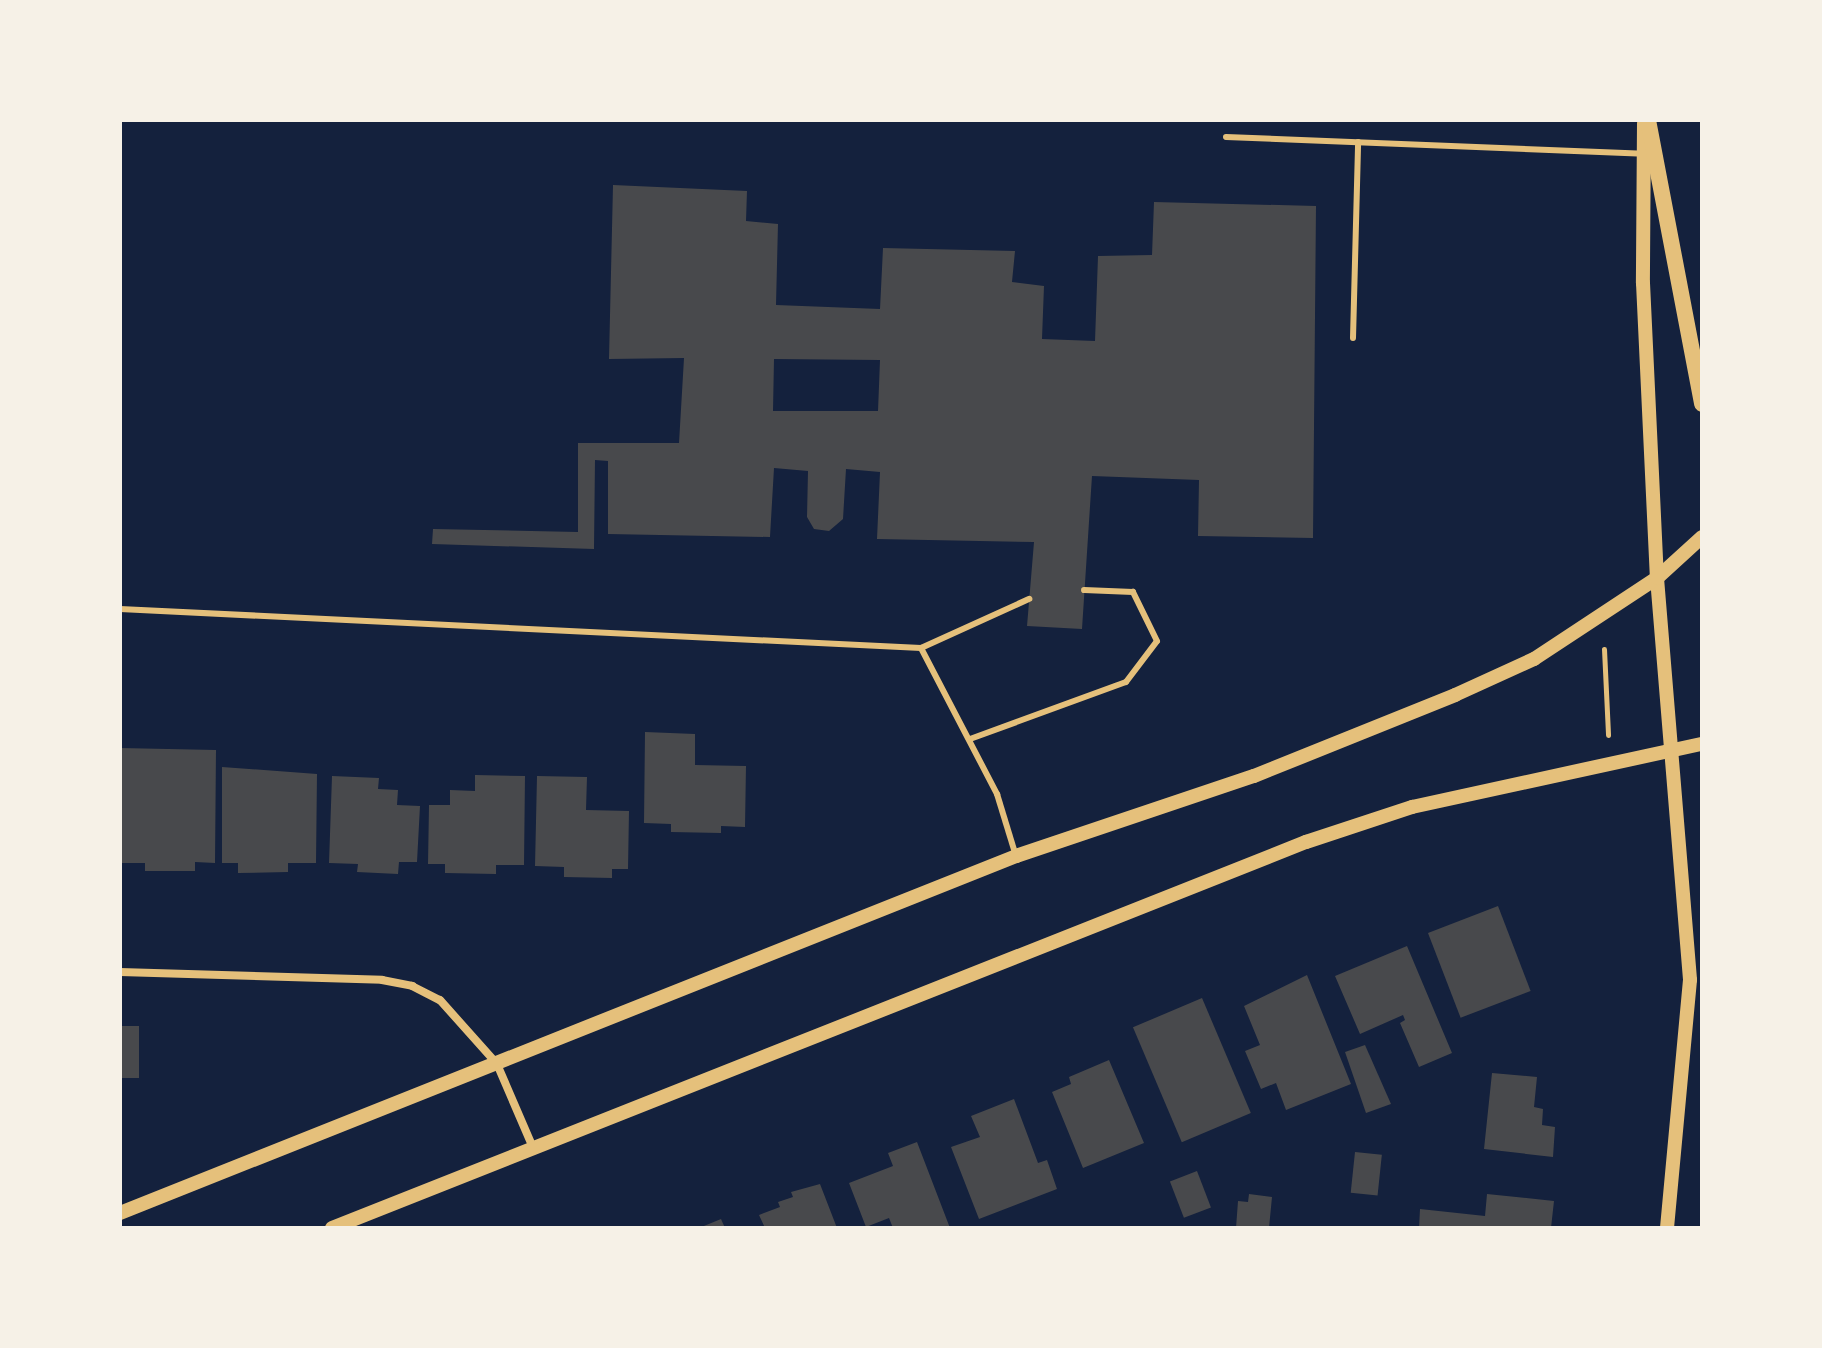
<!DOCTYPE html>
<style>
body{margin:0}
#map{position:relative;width:1822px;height:1348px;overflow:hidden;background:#14213d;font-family:Commissioner,sans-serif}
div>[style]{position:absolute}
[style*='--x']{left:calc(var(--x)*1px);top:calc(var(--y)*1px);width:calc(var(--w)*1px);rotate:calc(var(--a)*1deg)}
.building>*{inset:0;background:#48494c;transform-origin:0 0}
.path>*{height:5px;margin:-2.5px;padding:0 2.5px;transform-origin:2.5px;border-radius:2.5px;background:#e5c07b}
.service>*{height:6px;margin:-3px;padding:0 3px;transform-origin:3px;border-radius:3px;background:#e5c07b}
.minor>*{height:8px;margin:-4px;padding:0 4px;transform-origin:4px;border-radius:4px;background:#e5c07b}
.tertiary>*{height:14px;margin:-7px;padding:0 7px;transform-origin:7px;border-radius:7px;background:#e5c07b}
.secondary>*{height:16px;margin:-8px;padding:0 8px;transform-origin:8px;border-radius:8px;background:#e5c07b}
span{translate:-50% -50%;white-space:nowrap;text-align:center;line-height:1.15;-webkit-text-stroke:7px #f6f1e7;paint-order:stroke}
.frame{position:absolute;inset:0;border:122px solid #f6f1e7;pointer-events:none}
</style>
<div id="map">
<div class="building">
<i style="clip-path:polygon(evenodd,613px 185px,747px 191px,746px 221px,778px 224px,776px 305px,880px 309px,883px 248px,1015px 251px,1012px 282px,1044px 286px,1042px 339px,1095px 341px,1098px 256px,1152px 255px,1154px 202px,1316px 206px,1313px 538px,1198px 536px,1199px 480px,1092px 476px,1082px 629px,1027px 626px,1034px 542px,877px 539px,880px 472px,846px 469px,843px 519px,829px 531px,814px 529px,807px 517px,808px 471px,774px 468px,770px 537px,608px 534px,608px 461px,595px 460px,594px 549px,432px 544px,433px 529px,578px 532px,578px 443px,679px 443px,684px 358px,609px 359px,613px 185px,774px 359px,880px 360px,878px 411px,773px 411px,774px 359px)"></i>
<i style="clip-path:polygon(645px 732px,695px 734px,695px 765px,746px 766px,745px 827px,721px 826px,721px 833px,671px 832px,671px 824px,644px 823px)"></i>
<i style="clip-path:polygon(120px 748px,216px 750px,215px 863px,195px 862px,195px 871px,145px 871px,145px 863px,120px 863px)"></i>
<i style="clip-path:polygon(222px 767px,317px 774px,316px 863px,288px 863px,288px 872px,238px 873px,238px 863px,222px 863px)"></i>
<i style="clip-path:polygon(475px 775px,525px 776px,524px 865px,496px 865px,496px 874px,445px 873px,445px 864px,428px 864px,429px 805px,450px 805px,450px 790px,475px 791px)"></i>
<i style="clip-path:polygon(332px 776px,379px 778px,378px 789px,398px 790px,397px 805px,420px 806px,417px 862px,399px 862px,398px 874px,357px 872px,358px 864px,329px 863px)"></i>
<i style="clip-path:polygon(537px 776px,587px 777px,586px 810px,629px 811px,628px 869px,612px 869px,612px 878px,564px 877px,564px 867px,535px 866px)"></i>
<i style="left:1498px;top:906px;width:91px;height:75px;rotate:69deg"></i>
<i style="clip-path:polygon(1407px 946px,1452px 1053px,1419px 1067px,1400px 1023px,1405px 1020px,1403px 1015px,1360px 1034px,1335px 976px)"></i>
<i style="clip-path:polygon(1307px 975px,1351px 1084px,1286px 1110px,1276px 1083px,1261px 1089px,1245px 1051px,1260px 1045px,1244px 1006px)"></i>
<i style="left:1202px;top:998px;width:125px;height:75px;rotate:67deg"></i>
<i style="left:120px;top:1026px;width:19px;height:52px"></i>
<i style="clip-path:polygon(1365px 1045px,1391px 1104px,1366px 1113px,1345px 1052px)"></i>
<i style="clip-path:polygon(1109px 1060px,1144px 1143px,1083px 1168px,1052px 1092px,1071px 1084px,1069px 1077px)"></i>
<i style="clip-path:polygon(1492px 1073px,1537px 1077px,1534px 1107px,1543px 1109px,1542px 1125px,1555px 1127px,1553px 1157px,1484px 1149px)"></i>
<i style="clip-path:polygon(1014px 1099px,1038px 1163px,1047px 1160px,1057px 1189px,979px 1219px,951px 1147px,980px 1137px,971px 1116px)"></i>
<i style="clip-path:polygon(917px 1142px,950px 1228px,893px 1228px,889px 1218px,866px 1227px,849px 1183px,893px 1166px,888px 1153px)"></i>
<i style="left:1355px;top:1152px;width:27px;height:41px;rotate:6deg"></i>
<i style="left:1197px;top:1171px;width:39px;height:29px;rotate:69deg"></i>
<i style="clip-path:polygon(820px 1184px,837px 1228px,765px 1228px,759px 1215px,780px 1207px,778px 1202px,793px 1197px,791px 1192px)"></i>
<i style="clip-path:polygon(1249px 1194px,1272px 1197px,1269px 1228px,1236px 1228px,1238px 1201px,1248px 1202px)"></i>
<i style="clip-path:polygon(1487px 1194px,1554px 1201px,1551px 1228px,1419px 1228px,1420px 1209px,1485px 1216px)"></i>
<i style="clip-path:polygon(721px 1219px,725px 1228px,699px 1228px)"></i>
</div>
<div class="path">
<i style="--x:1604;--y:649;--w:86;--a:87.3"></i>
</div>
<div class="service">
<i style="--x:1226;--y:137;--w:418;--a:2.3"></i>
<i style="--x:1353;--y:338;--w:196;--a:-88.5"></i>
<i style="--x:120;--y:609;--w:802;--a:2.79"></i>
<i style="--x:921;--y:648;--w:165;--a:62.5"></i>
<i style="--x:997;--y:794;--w:65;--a:73"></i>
<i style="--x:921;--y:648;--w:119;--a:-24.4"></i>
<i style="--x:970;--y:739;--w:166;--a:-20.1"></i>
<i style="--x:1126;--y:682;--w:51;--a:-52.9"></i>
<i style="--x:1157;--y:641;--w:55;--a:-116.1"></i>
<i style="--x:1133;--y:592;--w:49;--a:-177.7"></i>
</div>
<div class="minor">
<i style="--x:120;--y:972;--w:262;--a:1.7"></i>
<i style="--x:382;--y:980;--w:31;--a:11"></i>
<i style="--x:412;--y:986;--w:31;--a:27"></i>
<i style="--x:440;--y:1000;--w:86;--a:48.3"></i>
<i style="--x:497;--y:1064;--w:94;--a:66.7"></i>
</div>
<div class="tertiary">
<i style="--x:1644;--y:123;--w:160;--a:90.4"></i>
<i style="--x:1643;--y:283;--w:295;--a:87.3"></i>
<i style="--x:1657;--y:578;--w:403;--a:85.3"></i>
<i style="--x:1690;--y:980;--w:249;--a:95.3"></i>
<i style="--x:120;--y:1213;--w:965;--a:-21.72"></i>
<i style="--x:1016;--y:856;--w:251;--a:-18.6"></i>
<i style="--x:1254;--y:776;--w:217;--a:-21.9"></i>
<i style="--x:1455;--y:695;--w:87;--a:-24.5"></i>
<i style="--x:1534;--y:659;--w:147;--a:-33.4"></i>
<i style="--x:1657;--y:578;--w:61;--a:-42.3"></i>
<i style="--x:332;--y:1228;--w:1048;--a:-21.62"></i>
<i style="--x:1306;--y:842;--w:112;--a:-18.3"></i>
<i style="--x:1412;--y:807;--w:297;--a:-12.3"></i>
</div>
<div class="secondary">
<i style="--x:1648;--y:120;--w:289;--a:79.2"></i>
</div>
<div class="frame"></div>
</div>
